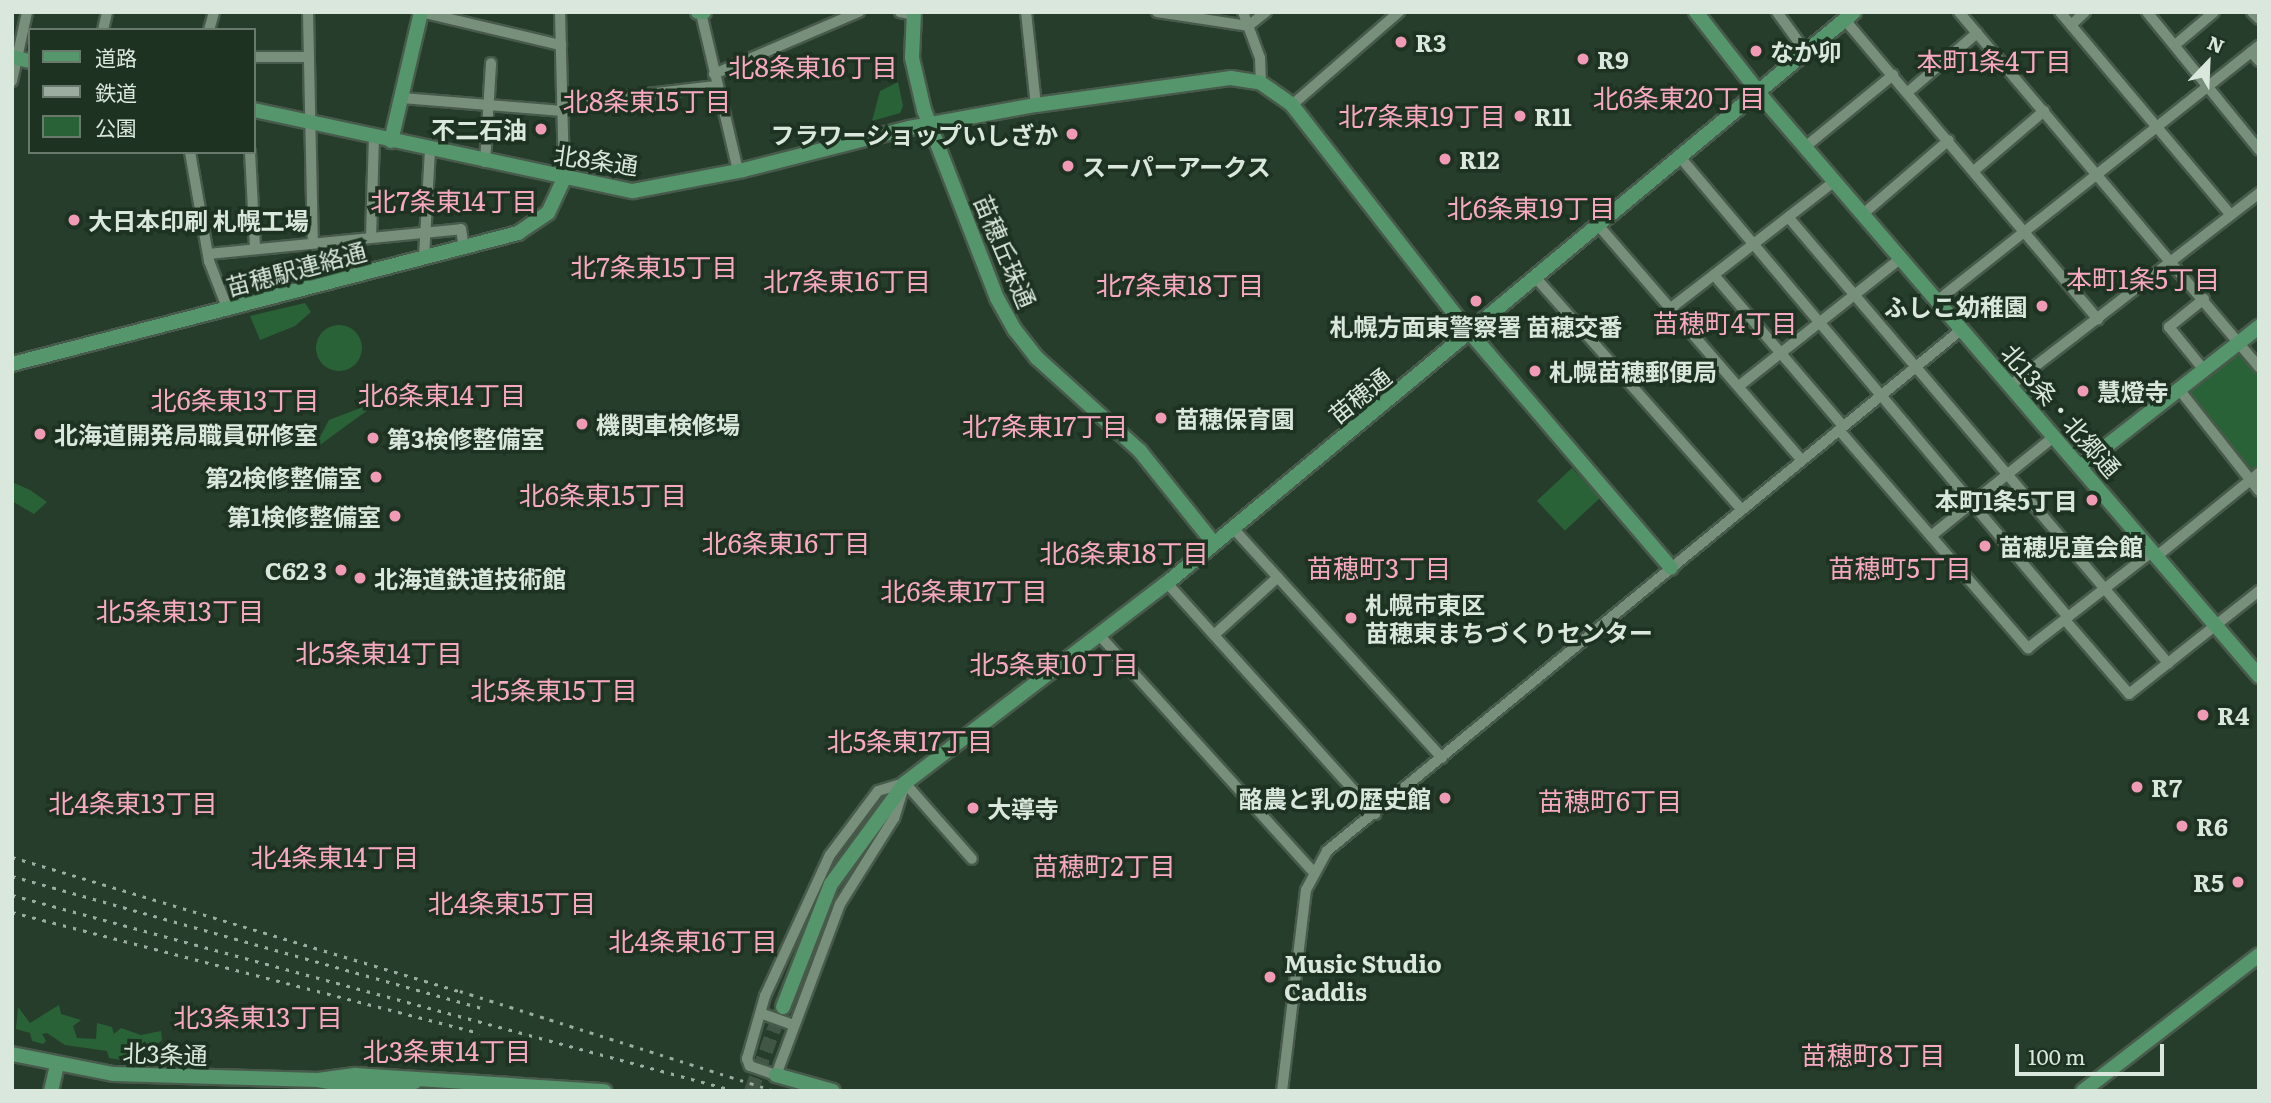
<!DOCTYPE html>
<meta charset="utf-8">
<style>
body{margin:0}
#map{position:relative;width:2271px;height:1103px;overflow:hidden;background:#273d2b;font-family:Literata,"Noto Sans JP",serif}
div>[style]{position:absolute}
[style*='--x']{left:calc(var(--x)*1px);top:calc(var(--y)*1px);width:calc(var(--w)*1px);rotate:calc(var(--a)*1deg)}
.green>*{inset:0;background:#2a6237;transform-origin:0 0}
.round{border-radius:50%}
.secondary-tunnel>*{height:14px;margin-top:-7px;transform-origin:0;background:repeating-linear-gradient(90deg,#425646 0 14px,transparent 0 21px)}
.roads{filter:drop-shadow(2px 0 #485a4b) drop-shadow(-2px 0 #485a4b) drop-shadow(0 2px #485a4b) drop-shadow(0 -2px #485a4b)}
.street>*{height:10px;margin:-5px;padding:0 5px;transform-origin:5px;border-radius:5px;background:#78907b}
.secondary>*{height:14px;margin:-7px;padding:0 7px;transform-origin:7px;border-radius:7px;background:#55966c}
.rail>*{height:2.5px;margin-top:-1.25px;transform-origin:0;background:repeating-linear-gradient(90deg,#9cac9e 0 3.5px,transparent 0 10.5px)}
.dots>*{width:19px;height:19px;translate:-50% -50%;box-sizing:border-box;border:4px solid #1d3221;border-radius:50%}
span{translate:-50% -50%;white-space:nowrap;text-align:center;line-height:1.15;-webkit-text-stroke:7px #1d3221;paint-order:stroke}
.poi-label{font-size:24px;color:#dae7dc;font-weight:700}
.left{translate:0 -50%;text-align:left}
.right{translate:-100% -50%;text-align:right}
.street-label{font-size:24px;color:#dae7dc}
.neighbourhood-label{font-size:26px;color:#f9a8c1}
.frame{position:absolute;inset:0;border:14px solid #dae7dc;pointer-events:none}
.legend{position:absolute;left:28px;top:28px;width:228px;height:126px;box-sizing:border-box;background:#1d3221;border:2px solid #697a6c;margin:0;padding:9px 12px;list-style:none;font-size:21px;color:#dae7dc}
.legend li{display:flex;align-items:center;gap:14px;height:35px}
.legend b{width:35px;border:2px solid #697a6c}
.north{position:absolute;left:2173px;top:28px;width:70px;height:70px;-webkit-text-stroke:5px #1d3221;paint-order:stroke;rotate:23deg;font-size:19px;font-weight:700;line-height:28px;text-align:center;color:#dae7dc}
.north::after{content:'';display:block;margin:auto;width:24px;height:32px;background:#dae7dc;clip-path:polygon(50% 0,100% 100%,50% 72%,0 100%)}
.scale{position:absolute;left:2015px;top:1044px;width:149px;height:32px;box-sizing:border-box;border:4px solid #dae7dc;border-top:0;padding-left:9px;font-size:21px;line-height:24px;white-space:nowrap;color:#dae7dc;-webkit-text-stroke:5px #1d3221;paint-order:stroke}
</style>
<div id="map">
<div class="green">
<i style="clip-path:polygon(898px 82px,903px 106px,900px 113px,872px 121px,880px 91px)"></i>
<i style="clip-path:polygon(305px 303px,311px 312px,295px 326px,260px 340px,250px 316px)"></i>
<i class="round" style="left:316px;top:325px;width:46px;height:46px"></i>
<i style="clip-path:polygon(2240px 353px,2259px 373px,2259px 468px,2252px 473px,2189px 393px)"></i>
<i style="clip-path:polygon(376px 402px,376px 404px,313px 450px,329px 420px)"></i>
<i style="left:1572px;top:468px;width:41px;height:48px;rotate:47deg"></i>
<i style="clip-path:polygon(12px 482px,30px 490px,47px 502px,34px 514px,12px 501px)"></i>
<i style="clip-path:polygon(59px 1005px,61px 1014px,81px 1020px,73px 1026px,77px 1038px,96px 1039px,97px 1023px,112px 1027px,114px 1034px,121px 1028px,141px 1035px,161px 1031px,162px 1040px,151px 1049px,137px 1048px,145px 1055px,134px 1062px,109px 1058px,107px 1051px,65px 1045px,47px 1033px,42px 1034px,46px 1041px,43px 1044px,32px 1041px,30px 1033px,16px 1029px,18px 1007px,30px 1023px)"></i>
</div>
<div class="secondary-tunnel">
<i style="--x:751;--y:1091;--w:89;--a:-69.5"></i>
</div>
<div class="roads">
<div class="street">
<i style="--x:308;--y:12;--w:231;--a:88.8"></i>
<i style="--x:421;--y:12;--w:144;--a:13.3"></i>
<i style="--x:560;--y:12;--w:167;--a:88.6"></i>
<i style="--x:900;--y:12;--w:14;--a:12"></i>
<i style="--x:1026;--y:12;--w:94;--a:83.9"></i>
<i style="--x:1157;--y:12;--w:92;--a:8.7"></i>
<i style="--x:1248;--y:26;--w:23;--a:-38"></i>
<i style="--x:1243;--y:12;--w:49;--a:69.7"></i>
<i style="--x:1260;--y:58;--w:25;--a:88"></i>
<i style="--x:1777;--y:12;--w:49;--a:54.1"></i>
<i style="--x:1959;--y:12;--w:465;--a:49.8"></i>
<i style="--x:2060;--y:12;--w:265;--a:49.9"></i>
<i style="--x:2147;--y:12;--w:178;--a:50.9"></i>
<i style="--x:2252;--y:12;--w:10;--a:45"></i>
<i style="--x:701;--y:13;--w:162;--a:76.8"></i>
<i style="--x:1845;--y:20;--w:392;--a:49.8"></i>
<i style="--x:2071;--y:25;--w:19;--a:-43"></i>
<i style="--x:103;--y:30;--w:18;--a:-77"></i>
<i style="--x:209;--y:30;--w:19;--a:-74"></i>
<i style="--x:2175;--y:45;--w:51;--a:-40.2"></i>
<i style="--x:2251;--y:52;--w:12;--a:48"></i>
<i style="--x:254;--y:57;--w:54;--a:0"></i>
<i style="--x:714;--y:74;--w:158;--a:-23.2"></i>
<i style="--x:12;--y:81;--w:71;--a:-77.7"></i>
<i style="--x:1908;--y:92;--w:91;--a:-40.5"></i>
<i style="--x:402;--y:98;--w:161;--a:4.6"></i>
<i style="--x:562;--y:104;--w:155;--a:-6.7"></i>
<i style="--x:1292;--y:105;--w:142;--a:-41"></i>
<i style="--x:1805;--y:147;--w:114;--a:-39.3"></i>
<i style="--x:190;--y:152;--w:111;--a:80.1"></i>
<i style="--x:209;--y:261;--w:53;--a:68.8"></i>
<i style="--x:250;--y:152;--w:97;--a:87"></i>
<i style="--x:1680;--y:157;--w:602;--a:49.85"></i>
<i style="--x:485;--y:162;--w:99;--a:-86.5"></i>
<i style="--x:1975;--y:170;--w:91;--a:-40.5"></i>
<i style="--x:1863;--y:214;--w:113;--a:-40.7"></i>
<i style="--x:1789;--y:218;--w:585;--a:49.58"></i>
<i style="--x:1598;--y:225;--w:310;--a:49.1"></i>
<i style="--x:371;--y:237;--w:100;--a:-88.3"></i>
<i style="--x:208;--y:254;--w:254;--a:-5.6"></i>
<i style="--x:461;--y:229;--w:18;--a:81"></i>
<i style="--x:424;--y:257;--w:107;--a:-86.8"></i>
<i style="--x:1714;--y:275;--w:199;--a:49.5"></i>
<i style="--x:1536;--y:278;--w:309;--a:48.4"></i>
<i style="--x:2204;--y:299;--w:45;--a:141.3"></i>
<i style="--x:2169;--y:327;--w:55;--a:50.9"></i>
<i style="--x:1937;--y:301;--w:411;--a:-38.4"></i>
<i style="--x:1671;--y:308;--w:207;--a:-37.8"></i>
<i style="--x:2011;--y:385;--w:314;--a:-37.7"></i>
<i style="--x:1739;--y:386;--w:206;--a:-38.3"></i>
<i style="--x:2178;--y:388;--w:131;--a:51.8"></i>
<i style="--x:1839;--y:430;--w:289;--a:49.1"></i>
<i style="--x:2028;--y:648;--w:158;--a:-37.8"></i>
<i style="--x:1232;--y:527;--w:312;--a:47.7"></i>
<i style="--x:1931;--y:536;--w:159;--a:-38.9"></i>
<i style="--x:2157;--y:556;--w:132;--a:-39.1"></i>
<i style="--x:1167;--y:583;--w:311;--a:48"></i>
<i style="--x:2065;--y:620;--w:98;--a:49.1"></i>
<i style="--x:2129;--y:694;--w:166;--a:-38.4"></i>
<i style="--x:1214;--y:635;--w:86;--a:-42.2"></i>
<i style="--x:1101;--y:637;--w:316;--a:47.9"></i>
<i style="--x:905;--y:783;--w:37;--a:107"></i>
<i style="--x:894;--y:818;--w:102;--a:122.1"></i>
<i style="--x:840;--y:904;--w:183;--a:110.5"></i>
<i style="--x:776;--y:1075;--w:28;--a:-161"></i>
<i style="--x:750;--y:1066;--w:8;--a:-113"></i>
<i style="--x:747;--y:1059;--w:66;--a:-74.1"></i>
<i style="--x:765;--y:996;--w:155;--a:-65.3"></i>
<i style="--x:830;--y:855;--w:80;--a:-53.1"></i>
<i style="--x:878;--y:791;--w:28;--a:-17"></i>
<i style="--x:905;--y:783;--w:101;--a:48.6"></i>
<i style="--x:763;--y:1014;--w:33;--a:20"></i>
<i style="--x:1282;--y:1091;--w:202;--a:-83.2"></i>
<i style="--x:1306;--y:890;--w:44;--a:-61.7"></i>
<i style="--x:1327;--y:851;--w:822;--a:-39.42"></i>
</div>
<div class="secondary">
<i style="--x:698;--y:12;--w:6;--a:0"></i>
<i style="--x:914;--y:12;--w:46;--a:92.5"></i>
<i style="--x:912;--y:58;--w:53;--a:77"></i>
<i style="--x:924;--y:110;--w:202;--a:68.8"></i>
<i style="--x:997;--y:298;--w:37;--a:61"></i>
<i style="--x:1015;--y:330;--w:36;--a:52"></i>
<i style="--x:1037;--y:358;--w:139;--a:42.1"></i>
<i style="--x:1140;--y:451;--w:117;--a:51.3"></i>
<i style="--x:1696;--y:12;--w:117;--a:52"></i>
<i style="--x:1768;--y:104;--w:754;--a:49.36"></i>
<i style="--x:12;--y:57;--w:18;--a:13"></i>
<i style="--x:254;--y:110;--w:388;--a:12.1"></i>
<i style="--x:633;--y:191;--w:112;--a:-10.8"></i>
<i style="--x:743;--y:170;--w:171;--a:-14.2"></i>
<i style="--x:909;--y:128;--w:129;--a:-10.3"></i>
<i style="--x:1036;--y:105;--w:197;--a:-7.9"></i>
<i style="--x:1231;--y:78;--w:30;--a:9"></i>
<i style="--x:1261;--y:83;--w:38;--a:35"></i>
<i style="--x:1292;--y:105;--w:267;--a:52.1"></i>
<i style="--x:1456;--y:316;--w:331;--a:49.5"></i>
<i style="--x:391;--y:141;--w:132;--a:-76.9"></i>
<i style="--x:12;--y:364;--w:523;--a:-14.51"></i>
<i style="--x:518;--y:233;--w:36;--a:-34"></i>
<i style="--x:548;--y:213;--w:38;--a:-65"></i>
<i style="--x:2081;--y:466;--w:226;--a:-38"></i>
<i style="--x:783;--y:1007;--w:132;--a:-68.7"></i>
<i style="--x:831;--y:884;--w:125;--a:-53.8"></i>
<i style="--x:905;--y:783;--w:330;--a:-37.4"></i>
<i style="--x:1167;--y:583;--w:893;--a:-39.73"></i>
<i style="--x:12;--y:1054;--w:103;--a:11.2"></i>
<i style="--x:113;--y:1074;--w:205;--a:1.7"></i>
<i style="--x:318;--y:1080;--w:39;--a:10"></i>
<i style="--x:356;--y:1087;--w:59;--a:-4.8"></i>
<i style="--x:776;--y:1075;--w:59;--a:15.7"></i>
<i style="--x:318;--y:1080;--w:37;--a:-8"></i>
<i style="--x:355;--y:1075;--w:250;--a:3.7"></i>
<i style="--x:51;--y:1091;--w:28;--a:-77"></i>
<i style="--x:2083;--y:1091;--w:222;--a:-37.7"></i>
</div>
</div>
<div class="rail">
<i style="--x:12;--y:857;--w:468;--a:16.7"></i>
<i style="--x:460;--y:991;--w:331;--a:17.6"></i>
<i style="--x:12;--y:876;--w:487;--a:15.7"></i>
<i style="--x:12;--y:895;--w:750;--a:15.15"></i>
<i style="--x:12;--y:912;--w:483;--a:14.5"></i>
</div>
<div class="dots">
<i style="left:1401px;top:42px;background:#f09ab6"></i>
<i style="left:1756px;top:51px;background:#f09ab6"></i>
<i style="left:1583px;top:59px;background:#f09ab6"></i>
<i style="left:1520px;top:116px;background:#f09ab6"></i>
<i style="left:541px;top:129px;background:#f09ab6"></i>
<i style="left:1072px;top:134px;background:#f09ab6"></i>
<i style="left:1445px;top:159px;background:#f09ab6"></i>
<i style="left:1068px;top:166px;background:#f09ab6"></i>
<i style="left:74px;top:220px;background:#f09ab6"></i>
<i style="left:1476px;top:301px;background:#f09ab6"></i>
<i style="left:2042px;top:306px;background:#f09ab6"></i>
<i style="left:1535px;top:371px;background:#f09ab6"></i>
<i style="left:2083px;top:391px;background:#f09ab6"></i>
<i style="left:1161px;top:418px;background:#f09ab6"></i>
<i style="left:582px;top:424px;background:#f09ab6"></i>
<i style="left:40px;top:434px;background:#f09ab6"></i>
<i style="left:373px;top:438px;background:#f09ab6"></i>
<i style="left:376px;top:477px;background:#f09ab6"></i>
<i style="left:2092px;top:500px;background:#f09ab6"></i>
<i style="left:395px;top:516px;background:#f09ab6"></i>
<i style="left:1985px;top:546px;background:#f09ab6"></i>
<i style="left:341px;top:570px;background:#f09ab6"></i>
<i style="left:360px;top:578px;background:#f09ab6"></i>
<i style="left:1351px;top:618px;background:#f09ab6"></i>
<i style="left:2203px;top:715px;background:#f09ab6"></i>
<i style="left:2137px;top:787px;background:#f09ab6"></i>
<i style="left:1445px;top:798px;background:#f09ab6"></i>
<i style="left:973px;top:808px;background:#f09ab6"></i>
<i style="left:2182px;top:826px;background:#f09ab6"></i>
<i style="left:2238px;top:882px;background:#f09ab6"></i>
<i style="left:1270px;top:977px;background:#f09ab6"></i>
</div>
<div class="poi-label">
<span class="left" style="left:1415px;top:42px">R3</span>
<span class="left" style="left:1770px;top:51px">なか卯</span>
<span class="left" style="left:1597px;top:59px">R9</span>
<span class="left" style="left:1534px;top:116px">R11</span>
<span class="right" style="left:527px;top:129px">不二石油</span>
<span class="right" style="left:1058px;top:134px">フラワーショップいしざか</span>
<span class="left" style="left:1459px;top:159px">R12</span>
<span class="left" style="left:1082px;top:166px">スーパーアークス</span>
<span class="left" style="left:88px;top:220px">大日本印刷 札幌工場</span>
<span class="right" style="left:2028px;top:306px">ふしこ幼稚園</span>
<span style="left:1476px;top:326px">札幌方面東警察署 苗穂交番</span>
<span class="left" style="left:1549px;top:371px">札幌苗穂郵便局</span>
<span class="left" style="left:2097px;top:391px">慧燈寺</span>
<span class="left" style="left:1175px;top:418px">苗穂保育園</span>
<span class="left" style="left:596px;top:424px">機関車検修場</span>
<span class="left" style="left:54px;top:434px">北海道開発局職員研修室</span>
<span class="left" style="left:387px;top:438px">第3検修整備室</span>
<span class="right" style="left:362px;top:477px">第2検修整備室</span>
<span class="right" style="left:2078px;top:500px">本町1条5丁目</span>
<span class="right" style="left:381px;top:516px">第1検修整備室</span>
<span class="left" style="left:1999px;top:546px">苗穂児童会館</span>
<span class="right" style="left:327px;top:570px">C62 3</span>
<span class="left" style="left:374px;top:578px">北海道鉄道技術館</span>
<span class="left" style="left:1365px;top:618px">札幌市東区<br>苗穂東まちづくりセンター</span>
<span class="left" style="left:2217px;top:715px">R4</span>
<span class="left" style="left:2151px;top:787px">R7</span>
<span class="right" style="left:1431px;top:798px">酪農と乳の歴史館</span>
<span class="left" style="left:987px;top:808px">大導寺</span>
<span class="left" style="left:2196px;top:826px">R6</span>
<span class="right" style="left:2224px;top:882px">R5</span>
<span class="left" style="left:1284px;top:977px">Music Studio<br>Caddis</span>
</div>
<div class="street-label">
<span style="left:596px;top:159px;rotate:8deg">北8条通</span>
<span style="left:1006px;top:251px;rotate:67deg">苗穂丘珠通</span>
<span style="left:296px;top:268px;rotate:-15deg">苗穂駅連絡通</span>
<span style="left:1359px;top:395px;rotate:-39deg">苗穂通</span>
<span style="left:2062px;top:410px;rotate:49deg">北13条・北郷通</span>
<span style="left:165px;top:1053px;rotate:2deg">北3条通</span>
</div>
<div class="neighbourhood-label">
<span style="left:1994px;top:60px">本町1条4丁目</span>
<span style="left:813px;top:66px">北8条東16丁目</span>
<span style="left:1679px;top:97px">北6条東20丁目</span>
<span style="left:647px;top:100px">北8条東15丁目</span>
<span style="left:1422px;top:115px">北7条東19丁目</span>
<span style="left:454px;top:200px">北7条東14丁目</span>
<span style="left:1531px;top:207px">北6条東19丁目</span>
<span style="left:654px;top:266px">北7条東15丁目</span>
<span style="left:2143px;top:278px">本町1条5丁目</span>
<span style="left:847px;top:280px">北7条東16丁目</span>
<span style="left:1180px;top:284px">北7条東18丁目</span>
<span style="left:1725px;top:322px">苗穂町4丁目</span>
<span style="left:442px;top:394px">北6条東14丁目</span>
<span style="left:235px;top:399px">北6条東13丁目</span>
<span style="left:1045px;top:425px">北7条東17丁目</span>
<span style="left:603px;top:494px">北6条東15丁目</span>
<span style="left:786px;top:542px">北6条東16丁目</span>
<span style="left:1124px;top:552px">北6条東18丁目</span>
<span style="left:1379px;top:567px">苗穂町3丁目</span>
<span style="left:1900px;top:567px">苗穂町5丁目</span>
<span style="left:964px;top:590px">北6条東17丁目</span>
<span style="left:180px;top:610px">北5条東13丁目</span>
<span style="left:379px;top:652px">北5条東14丁目</span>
<span style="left:1054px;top:663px">北5条東10丁目</span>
<span style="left:554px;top:689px">北5条東15丁目</span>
<span style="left:910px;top:740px">北5条東17丁目</span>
<span style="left:1610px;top:800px">苗穂町6丁目</span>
<span style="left:133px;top:802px">北4条東13丁目</span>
<span style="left:335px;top:856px">北4条東14丁目</span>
<span style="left:1104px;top:865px">苗穂町2丁目</span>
<span style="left:512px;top:902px">北4条東15丁目</span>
<span style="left:693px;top:940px">北4条東16丁目</span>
<span style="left:258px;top:1016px">北3条東13丁目</span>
<span style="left:447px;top:1050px">北3条東14丁目</span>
<span style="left:1873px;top:1054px">苗穂町8丁目</span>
</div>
<div class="frame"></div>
<ul class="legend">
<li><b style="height:9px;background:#55966c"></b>道路</li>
<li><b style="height:9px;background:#9cac9e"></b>鉄道</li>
<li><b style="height:19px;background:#2a6237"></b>公園</li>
</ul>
<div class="north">N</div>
<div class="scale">100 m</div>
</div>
